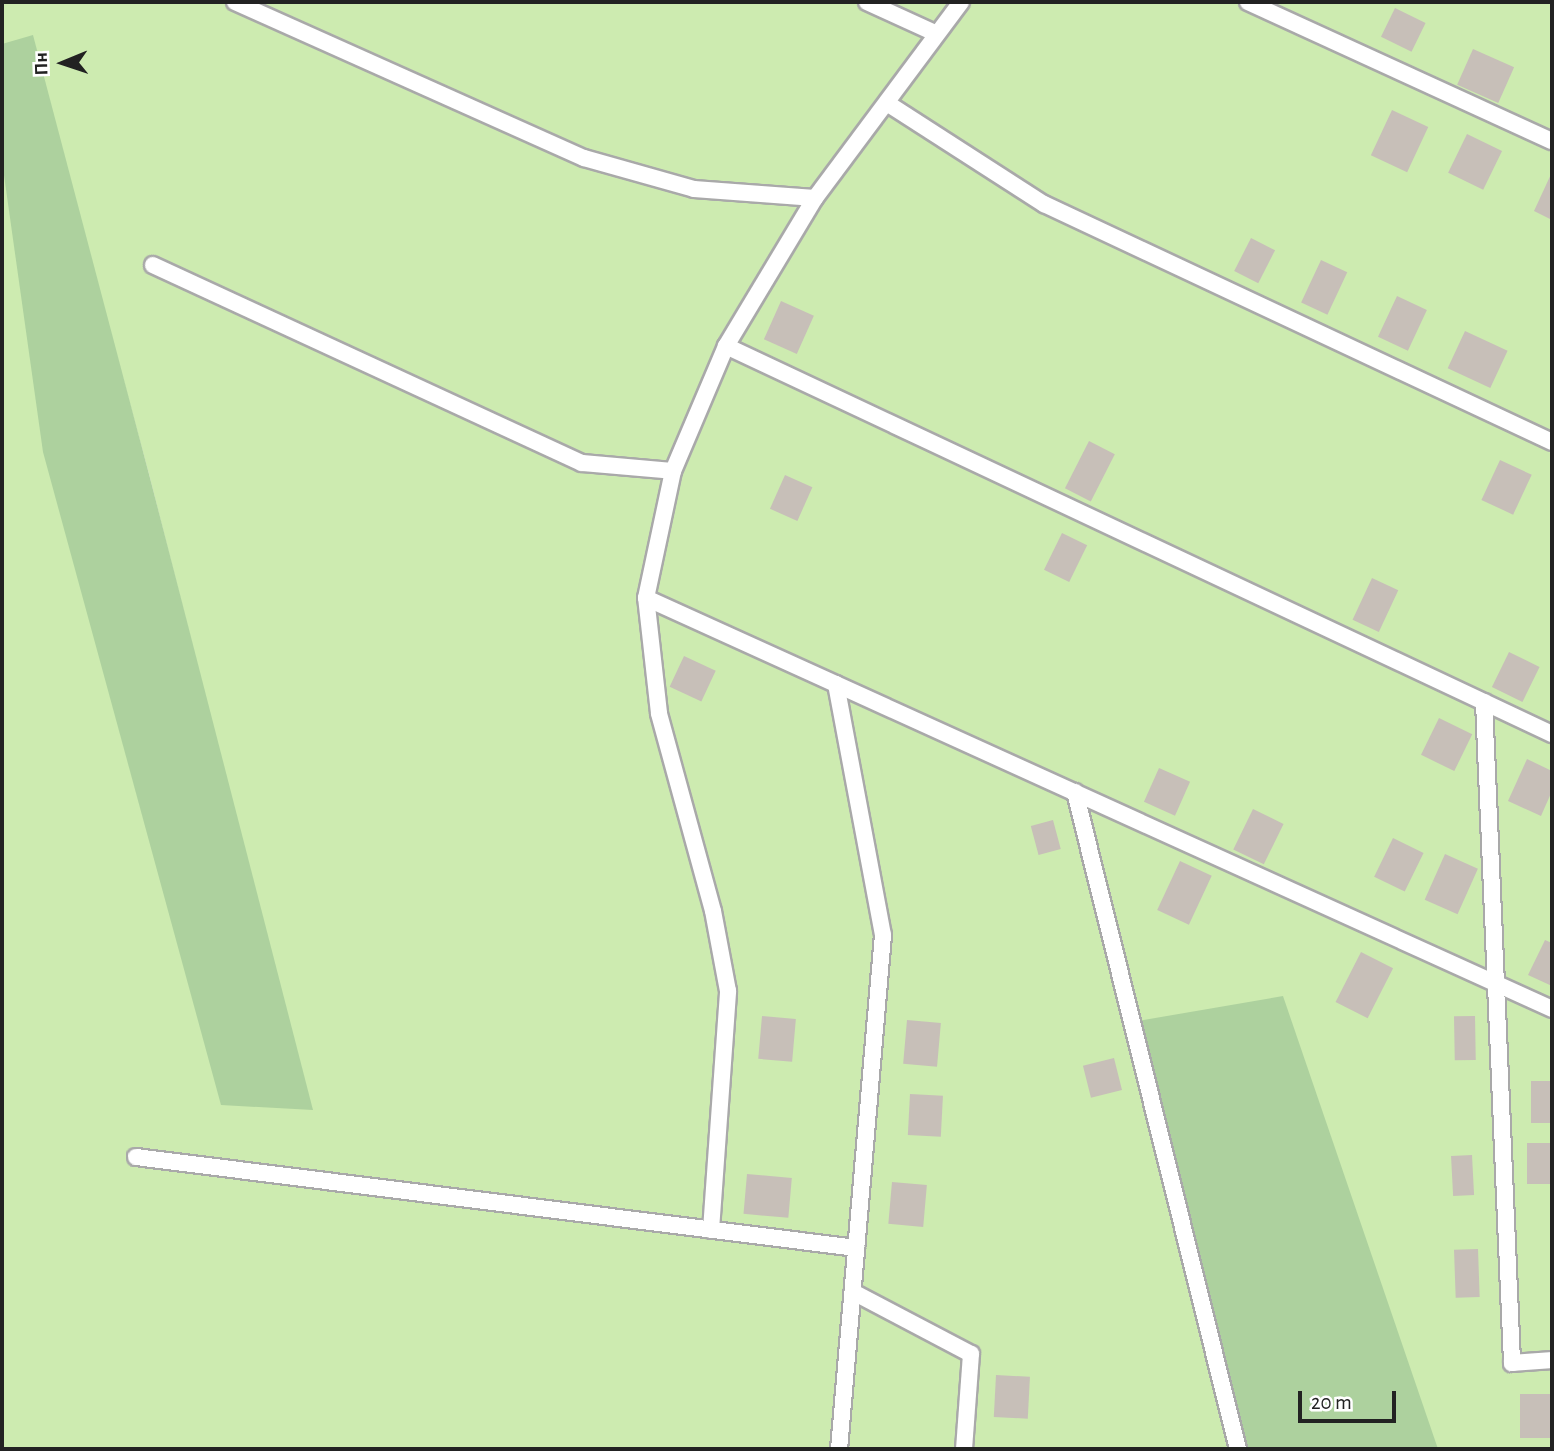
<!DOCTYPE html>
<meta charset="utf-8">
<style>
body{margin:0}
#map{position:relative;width:1554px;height:1451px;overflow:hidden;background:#f2efe9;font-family:"Alegreya Sans",sans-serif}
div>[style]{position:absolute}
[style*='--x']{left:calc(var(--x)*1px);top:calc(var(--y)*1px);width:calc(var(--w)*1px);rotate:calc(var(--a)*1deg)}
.grass>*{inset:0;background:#cdebb0}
.forest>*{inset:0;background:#add19e}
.building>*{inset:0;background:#c7bfb8;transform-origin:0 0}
.roads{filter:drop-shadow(2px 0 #a9a9a9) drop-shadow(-2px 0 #a9a9a9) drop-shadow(0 2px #a9a9a9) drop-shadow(0 -2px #a9a9a9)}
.lane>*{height:16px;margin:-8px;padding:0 8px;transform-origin:8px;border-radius:8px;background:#fff}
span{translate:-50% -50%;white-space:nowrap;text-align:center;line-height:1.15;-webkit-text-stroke:5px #fff;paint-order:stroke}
.frame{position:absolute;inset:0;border:4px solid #222;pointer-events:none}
.north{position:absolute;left:28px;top:28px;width:70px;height:70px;-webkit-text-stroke:5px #fff;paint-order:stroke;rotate:268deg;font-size:19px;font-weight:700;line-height:28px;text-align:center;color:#222}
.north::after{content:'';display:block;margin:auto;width:24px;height:32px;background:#222;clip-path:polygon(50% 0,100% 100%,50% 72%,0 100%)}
.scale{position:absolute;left:1298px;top:1391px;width:98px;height:32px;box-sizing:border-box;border:4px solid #222;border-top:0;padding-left:9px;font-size:21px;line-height:24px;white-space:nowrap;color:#222;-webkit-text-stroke:5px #fff;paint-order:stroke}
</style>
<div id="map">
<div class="grass">
<i style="clip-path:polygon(evenodd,2px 2px,1552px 2px,1552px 1449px,2px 1449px,2px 2px,109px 326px,150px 478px,205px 695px,109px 326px)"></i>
</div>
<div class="forest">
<i style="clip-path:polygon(33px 35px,150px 478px,313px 1110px,221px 1105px,43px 452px,2px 161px,2px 44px)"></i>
<i style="clip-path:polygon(1283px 996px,1438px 1449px,1238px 1449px,1132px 1022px)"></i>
</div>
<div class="building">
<i style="left:1395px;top:8px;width:34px;height:32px;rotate:26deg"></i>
<i style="left:1473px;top:49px;width:45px;height:39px;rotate:24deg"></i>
<i style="left:1392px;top:110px;width:40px;height:50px;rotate:25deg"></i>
<i style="left:1467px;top:134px;width:39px;height:43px;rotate:26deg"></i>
<i style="clip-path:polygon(1552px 172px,1552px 220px,1534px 211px)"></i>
<i style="left:1251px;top:238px;width:27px;height:37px;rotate:27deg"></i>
<i style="left:1321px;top:260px;width:29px;height:47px;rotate:25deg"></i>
<i style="left:1397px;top:296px;width:33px;height:45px;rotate:25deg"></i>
<i style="left:781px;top:301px;width:36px;height:42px;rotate:24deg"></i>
<i style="left:1465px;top:331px;width:47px;height:41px;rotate:25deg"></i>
<i style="left:1089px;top:441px;width:29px;height:53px;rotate:27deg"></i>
<i style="left:1500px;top:460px;width:35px;height:44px;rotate:25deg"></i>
<i style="left:785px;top:475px;width:30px;height:37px;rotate:24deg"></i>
<i style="left:1062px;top:533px;width:28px;height:41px;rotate:26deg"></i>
<i style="left:1372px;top:578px;width:29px;height:46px;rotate:25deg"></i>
<i style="left:1509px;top:652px;width:34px;height:39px;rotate:26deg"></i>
<i style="left:684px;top:656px;width:35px;height:34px;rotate:25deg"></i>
<i style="left:1439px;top:718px;width:37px;height:41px;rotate:26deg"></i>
<i style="clip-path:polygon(1527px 759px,1552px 771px,1552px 791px,1541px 816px,1508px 801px)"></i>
<i style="left:1159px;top:768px;width:34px;height:37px;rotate:24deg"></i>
<i style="left:1253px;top:809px;width:34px;height:45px;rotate:26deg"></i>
<i style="left:1053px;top:820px;width:30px;height:23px;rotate:75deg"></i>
<i style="left:1393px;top:838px;width:34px;height:43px;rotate:26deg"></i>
<i style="left:1445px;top:854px;width:36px;height:50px;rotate:24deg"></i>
<i style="left:1180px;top:861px;width:35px;height:54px;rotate:25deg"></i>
<i style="clip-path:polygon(1545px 940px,1552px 943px,1552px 986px,1528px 975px)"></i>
<i style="left:1361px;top:952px;width:36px;height:56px;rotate:27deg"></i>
<i style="left:762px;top:1016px;width:34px;height:43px;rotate:5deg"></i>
<i style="left:1475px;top:1016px;width:44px;height:21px;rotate:89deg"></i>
<i style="left:907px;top:1020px;width:34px;height:44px;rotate:5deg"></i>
<i style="left:1114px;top:1058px;width:33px;height:32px;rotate:76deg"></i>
<i style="left:1552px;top:1081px;width:42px;height:21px;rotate:90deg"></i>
<i style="left:910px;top:1094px;width:33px;height:41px;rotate:3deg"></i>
<i style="left:1552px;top:1143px;width:41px;height:25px;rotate:90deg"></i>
<i style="left:1472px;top:1155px;width:40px;height:21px;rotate:87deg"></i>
<i style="left:747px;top:1174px;width:45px;height:40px;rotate:5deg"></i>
<i style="left:892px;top:1182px;width:35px;height:42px;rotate:5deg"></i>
<i style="left:1478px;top:1249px;width:48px;height:24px;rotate:88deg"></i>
<i style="left:996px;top:1375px;width:34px;height:42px;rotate:3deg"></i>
<i style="left:1552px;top:1394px;width:44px;height:32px;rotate:90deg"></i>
</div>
<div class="roads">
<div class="lane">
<i style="--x:235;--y:2;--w:382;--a:24.1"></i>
<i style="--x:584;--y:158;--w:114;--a:15.7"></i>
<i style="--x:694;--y:189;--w:121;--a:4.3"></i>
<i style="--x:867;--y:2;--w:75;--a:24.5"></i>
<i style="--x:1248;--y:2;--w:334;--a:24.6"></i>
<i style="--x:887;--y:103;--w:187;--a:32.8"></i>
<i style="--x:1044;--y:204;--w:561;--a:25.1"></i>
<i style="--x:153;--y:265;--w:472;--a:24.8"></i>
<i style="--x:582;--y:463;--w:91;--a:5"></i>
<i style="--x:726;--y:346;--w:913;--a:25.16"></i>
<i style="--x:646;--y:598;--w:995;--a:24.4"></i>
<i style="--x:836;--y:684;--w:255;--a:79.4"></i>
<i style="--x:883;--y:935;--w:516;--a:94.89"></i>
<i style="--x:1484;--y:702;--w:662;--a:87.57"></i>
<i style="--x:1512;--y:1363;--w:40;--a:-4.3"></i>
<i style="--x:1075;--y:792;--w:677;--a:76.07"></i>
<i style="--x:136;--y:1157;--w:726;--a:7.2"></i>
<i style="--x:711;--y:1230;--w:240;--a:-85.9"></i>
<i style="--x:728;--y:991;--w:81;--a:-100.6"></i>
<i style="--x:713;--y:911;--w:205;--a:-105.3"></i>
<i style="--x:659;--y:713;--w:116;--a:-96.4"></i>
<i style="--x:646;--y:598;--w:130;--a:-78"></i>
<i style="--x:673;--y:471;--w:136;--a:-67"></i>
<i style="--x:726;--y:346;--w:173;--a:-59"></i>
<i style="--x:815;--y:198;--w:244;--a:-53.3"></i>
<i style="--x:853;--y:1292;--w:133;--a:27.7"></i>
<i style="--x:971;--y:1354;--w:95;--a:94.2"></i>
</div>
</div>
<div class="frame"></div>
<div class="north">Пн</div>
<div class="scale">20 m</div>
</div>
